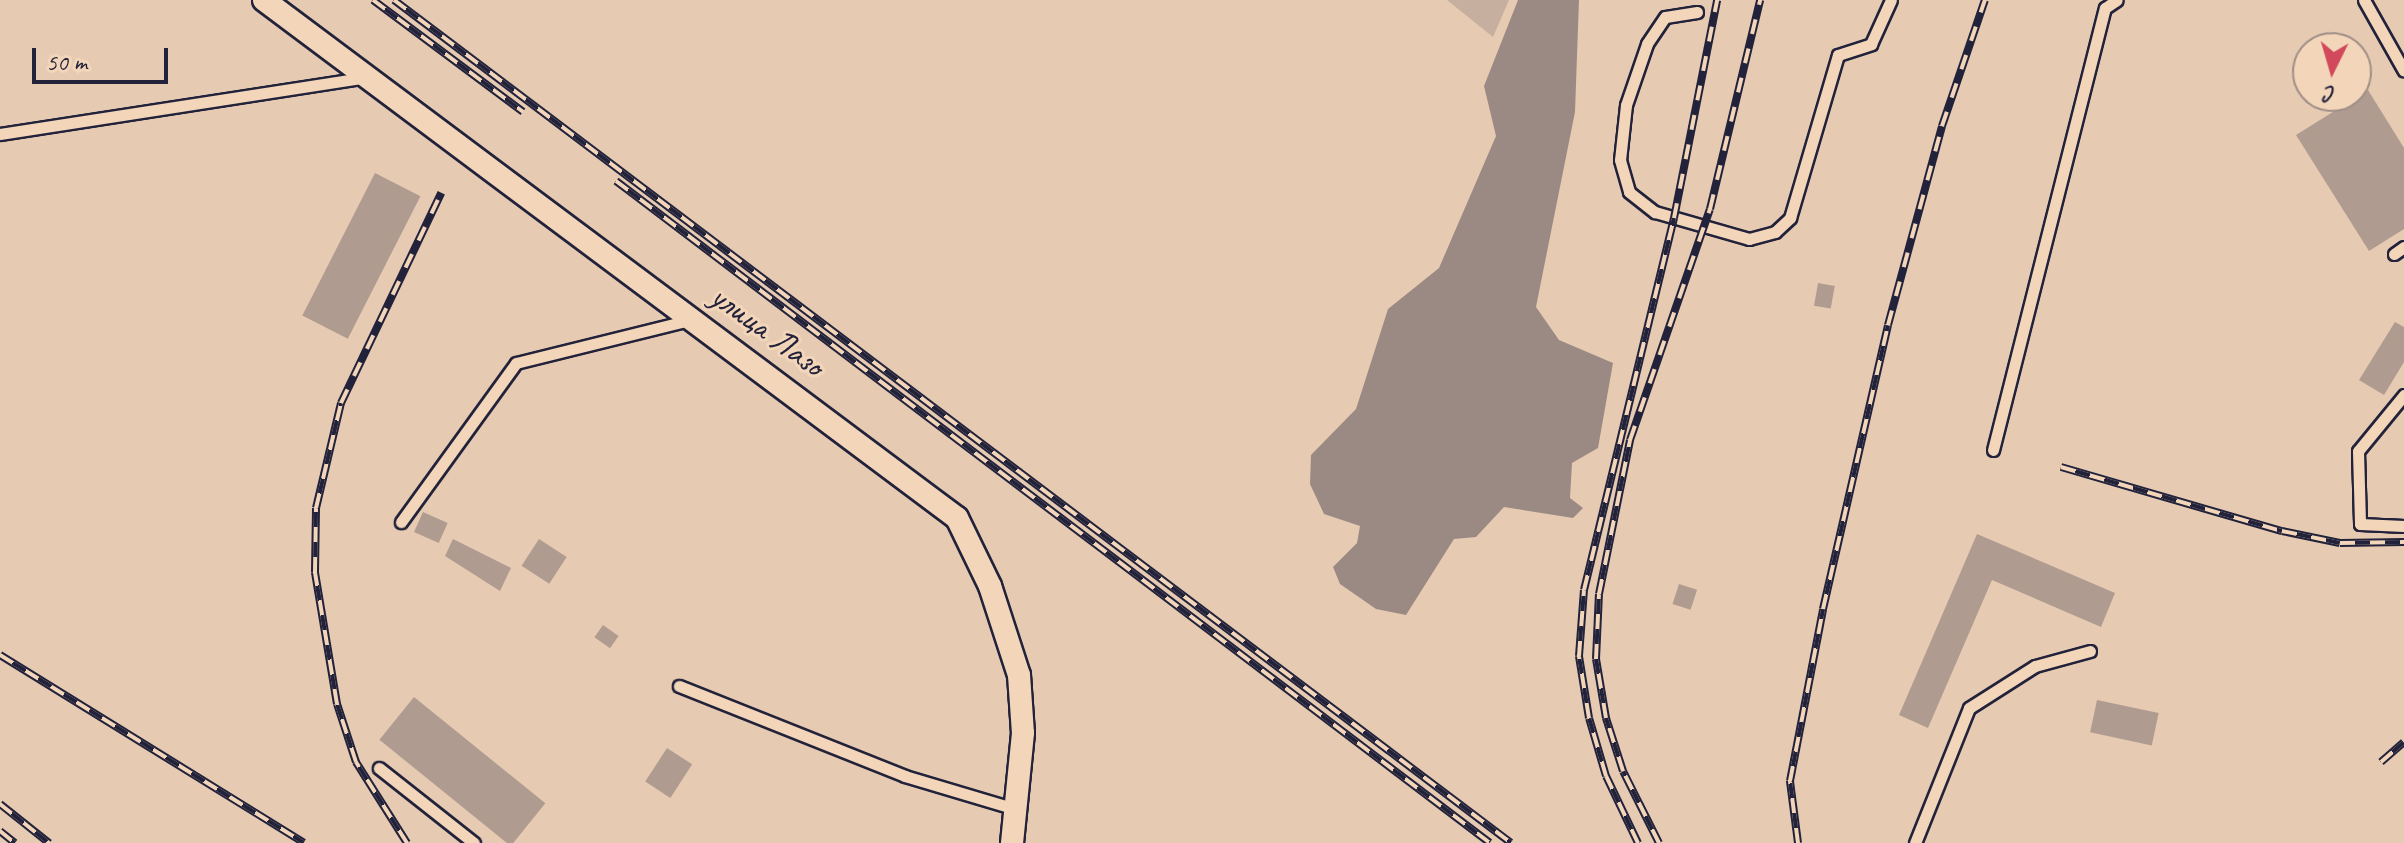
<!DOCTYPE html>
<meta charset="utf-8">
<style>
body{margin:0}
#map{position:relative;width:2404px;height:843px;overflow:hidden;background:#e6cbb2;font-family:Caveat,sans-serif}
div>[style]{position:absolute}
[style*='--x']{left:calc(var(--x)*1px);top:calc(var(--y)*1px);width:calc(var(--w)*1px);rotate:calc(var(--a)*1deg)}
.green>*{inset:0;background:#c6af9e}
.water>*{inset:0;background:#9b8a84}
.building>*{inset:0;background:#b09b91;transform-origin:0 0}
.roads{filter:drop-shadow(2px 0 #22223b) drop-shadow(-2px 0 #22223b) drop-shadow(0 2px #22223b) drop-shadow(0 -2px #22223b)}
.service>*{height:11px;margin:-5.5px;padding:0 5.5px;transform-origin:5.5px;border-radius:5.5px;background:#f3d6b9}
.minor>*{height:22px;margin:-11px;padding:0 11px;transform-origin:11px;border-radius:11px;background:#f3d6b9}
.rail>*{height:8px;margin-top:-4px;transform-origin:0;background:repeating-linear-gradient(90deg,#f3d6b9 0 15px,#22223b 0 30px);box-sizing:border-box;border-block:2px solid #22223b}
span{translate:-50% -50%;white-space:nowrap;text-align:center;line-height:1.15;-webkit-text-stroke:6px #f3d6b9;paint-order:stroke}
.street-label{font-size:34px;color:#22223b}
.north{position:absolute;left:2292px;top:32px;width:80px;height:80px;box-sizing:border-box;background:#f3d6b9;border:2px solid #9f8e87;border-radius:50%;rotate:185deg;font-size:22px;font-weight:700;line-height:32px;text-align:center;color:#22223b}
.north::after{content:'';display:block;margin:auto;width:28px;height:36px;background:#d1495b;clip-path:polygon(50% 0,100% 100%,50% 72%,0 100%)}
.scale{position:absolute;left:32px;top:48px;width:136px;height:36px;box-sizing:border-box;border:4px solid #22223b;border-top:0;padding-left:10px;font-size:24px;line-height:28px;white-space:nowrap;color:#22223b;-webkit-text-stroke:6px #f3d6b9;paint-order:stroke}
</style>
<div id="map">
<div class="green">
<i style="clip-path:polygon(1447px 0,1509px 0,1493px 37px)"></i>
</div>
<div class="water">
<i style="clip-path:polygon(1518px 0,1579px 0,1575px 112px,1536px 307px,1559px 340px,1613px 363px,1598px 448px,1572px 463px,1570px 498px,1583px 508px,1573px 518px,1504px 507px,1476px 537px,1454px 539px,1406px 615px,1376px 609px,1340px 584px,1333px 567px,1357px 543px,1360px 526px,1324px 514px,1310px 484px,1311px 455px,1356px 409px,1388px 309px,1439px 268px,1496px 136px,1484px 86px)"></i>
</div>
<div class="building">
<i style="clip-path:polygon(2368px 90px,2404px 148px,2404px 229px,2369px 251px,2296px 135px)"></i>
<i style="left:375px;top:173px;width:51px;height:160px;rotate:27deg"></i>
<i style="left:1818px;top:283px;width:17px;height:23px;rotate:10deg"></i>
<i style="clip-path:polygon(2395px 322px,2404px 327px,2404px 362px,2384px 395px,2359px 380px)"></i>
<i style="left:423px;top:512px;width:27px;height:22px;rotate:24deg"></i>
<i style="clip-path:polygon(1977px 534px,2115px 593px,2101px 627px,1992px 580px,1928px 728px,1899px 715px)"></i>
<i style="clip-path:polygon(453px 539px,511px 568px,500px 591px,445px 556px)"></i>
<i style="left:539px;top:539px;width:33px;height:32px;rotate:33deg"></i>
<i style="left:1679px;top:584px;width:19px;height:21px;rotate:18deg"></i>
<i style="left:603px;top:625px;width:19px;height:15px;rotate:35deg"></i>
<i style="left:414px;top:697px;width:169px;height:55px;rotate:39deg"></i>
<i style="left:2097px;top:700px;width:63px;height:33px;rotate:12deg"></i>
<i style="left:667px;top:748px;width:30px;height:40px;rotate:33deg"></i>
</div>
<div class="roads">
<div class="service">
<i style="--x:2364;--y:0;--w:81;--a:60.6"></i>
<i style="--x:1697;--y:12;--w:32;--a:171"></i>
<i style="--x:1665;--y:17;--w:32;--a:124"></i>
<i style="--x:1647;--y:44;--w:65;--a:109"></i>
<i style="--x:1626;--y:105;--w:55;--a:96.2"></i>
<i style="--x:1620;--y:160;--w:33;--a:74"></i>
<i style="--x:1629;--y:192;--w:33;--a:38"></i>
<i style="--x:1655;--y:212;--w:98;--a:16"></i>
<i style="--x:1749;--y:239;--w:27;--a:-15"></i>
<i style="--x:1775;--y:232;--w:21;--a:-43"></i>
<i style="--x:1790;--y:218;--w:170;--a:-73.6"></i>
<i style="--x:1838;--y:55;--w:35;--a:-18"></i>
<i style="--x:1871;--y:44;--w:48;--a:-65.6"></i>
<i style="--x:0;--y:134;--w:371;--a:-8.8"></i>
<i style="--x:2394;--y:254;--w:12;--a:-35"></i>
<i style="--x:2404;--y:395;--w:72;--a:129.4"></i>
<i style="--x:2358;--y:451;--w:73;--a:88.4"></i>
<i style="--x:2360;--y:524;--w:44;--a:2.6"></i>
<i style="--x:1993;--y:450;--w:456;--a:-75.8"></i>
<i style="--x:2105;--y:8;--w:14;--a:-34"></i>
<i style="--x:401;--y:522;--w:196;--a:-54.1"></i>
<i style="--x:516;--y:363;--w:179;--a:-13.9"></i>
<i style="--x:679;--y:686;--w:243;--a:21.7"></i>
<i style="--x:905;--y:776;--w:116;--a:16.6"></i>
<i style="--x:379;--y:768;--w:121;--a:38.3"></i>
<i style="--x:1915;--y:843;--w:145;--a:-68.2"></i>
<i style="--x:1969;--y:708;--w:78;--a:-32.5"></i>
<i style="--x:2035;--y:666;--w:57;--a:-15.3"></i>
</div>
<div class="minor">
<i style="--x:264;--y:0;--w:865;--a:36.78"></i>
<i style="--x:957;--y:518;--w:76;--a:64.1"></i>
<i style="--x:990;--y:586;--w:94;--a:72"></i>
<i style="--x:1019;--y:675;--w:58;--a:86.1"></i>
<i style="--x:1023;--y:733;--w:111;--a:95.7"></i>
</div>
</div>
<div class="rail">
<i style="--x:373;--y:0;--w:187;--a:36.7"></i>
<i style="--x:394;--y:0;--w:1399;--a:37.04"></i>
<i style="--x:616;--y:181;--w:1096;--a:37.14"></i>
<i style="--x:2061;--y:467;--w:230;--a:16.2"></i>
<i style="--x:2282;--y:531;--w:59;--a:11.7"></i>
<i style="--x:2340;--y:543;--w:64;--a:-0.9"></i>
<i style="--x:0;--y:655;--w:357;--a:31.7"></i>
<i style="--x:2381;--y:762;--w:30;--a:-41"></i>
<i style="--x:0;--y:804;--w:63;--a:38.5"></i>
<i style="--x:0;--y:831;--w:19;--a:39"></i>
<i style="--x:407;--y:843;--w:96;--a:-122.2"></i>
<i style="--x:356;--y:762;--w:61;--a:-108.1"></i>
<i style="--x:337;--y:704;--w:134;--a:-99.5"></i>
<i style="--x:315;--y:572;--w:64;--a:-89.1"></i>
<i style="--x:316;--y:508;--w:108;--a:-76.6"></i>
<i style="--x:341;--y:403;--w:233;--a:-64.5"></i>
<i style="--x:1638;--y:843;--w:74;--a:-115.5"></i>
<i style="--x:1606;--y:776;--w:60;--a:-106.3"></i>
<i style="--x:1589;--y:718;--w:63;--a:-99.2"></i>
<i style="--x:1579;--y:656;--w:66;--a:-85.7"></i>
<i style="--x:1584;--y:590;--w:383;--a:-76.4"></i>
<i style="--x:1674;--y:218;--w:222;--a:-78.8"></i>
<i style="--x:1659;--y:843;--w:80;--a:-116.6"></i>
<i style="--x:1623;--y:771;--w:56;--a:-107.8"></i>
<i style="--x:1606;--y:718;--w:60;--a:-99.6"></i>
<i style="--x:1596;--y:659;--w:65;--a:-87.4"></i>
<i style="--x:1599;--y:594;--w:157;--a:-78.6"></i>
<i style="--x:1630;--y:440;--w:244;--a:-70.9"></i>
<i style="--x:1710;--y:209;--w:215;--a:-76.5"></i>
<i style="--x:1798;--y:843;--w:63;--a:-97.4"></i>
<i style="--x:1790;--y:781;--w:175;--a:-79.1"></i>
<i style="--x:1823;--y:609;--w:291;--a:-77.1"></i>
<i style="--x:1888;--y:325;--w:206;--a:-74.8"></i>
<i style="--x:1942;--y:126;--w:133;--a:-71.2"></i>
</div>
<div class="street-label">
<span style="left:768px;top:330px;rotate:36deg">улица Лазо</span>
</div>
<div class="north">С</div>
<div class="scale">50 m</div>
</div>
